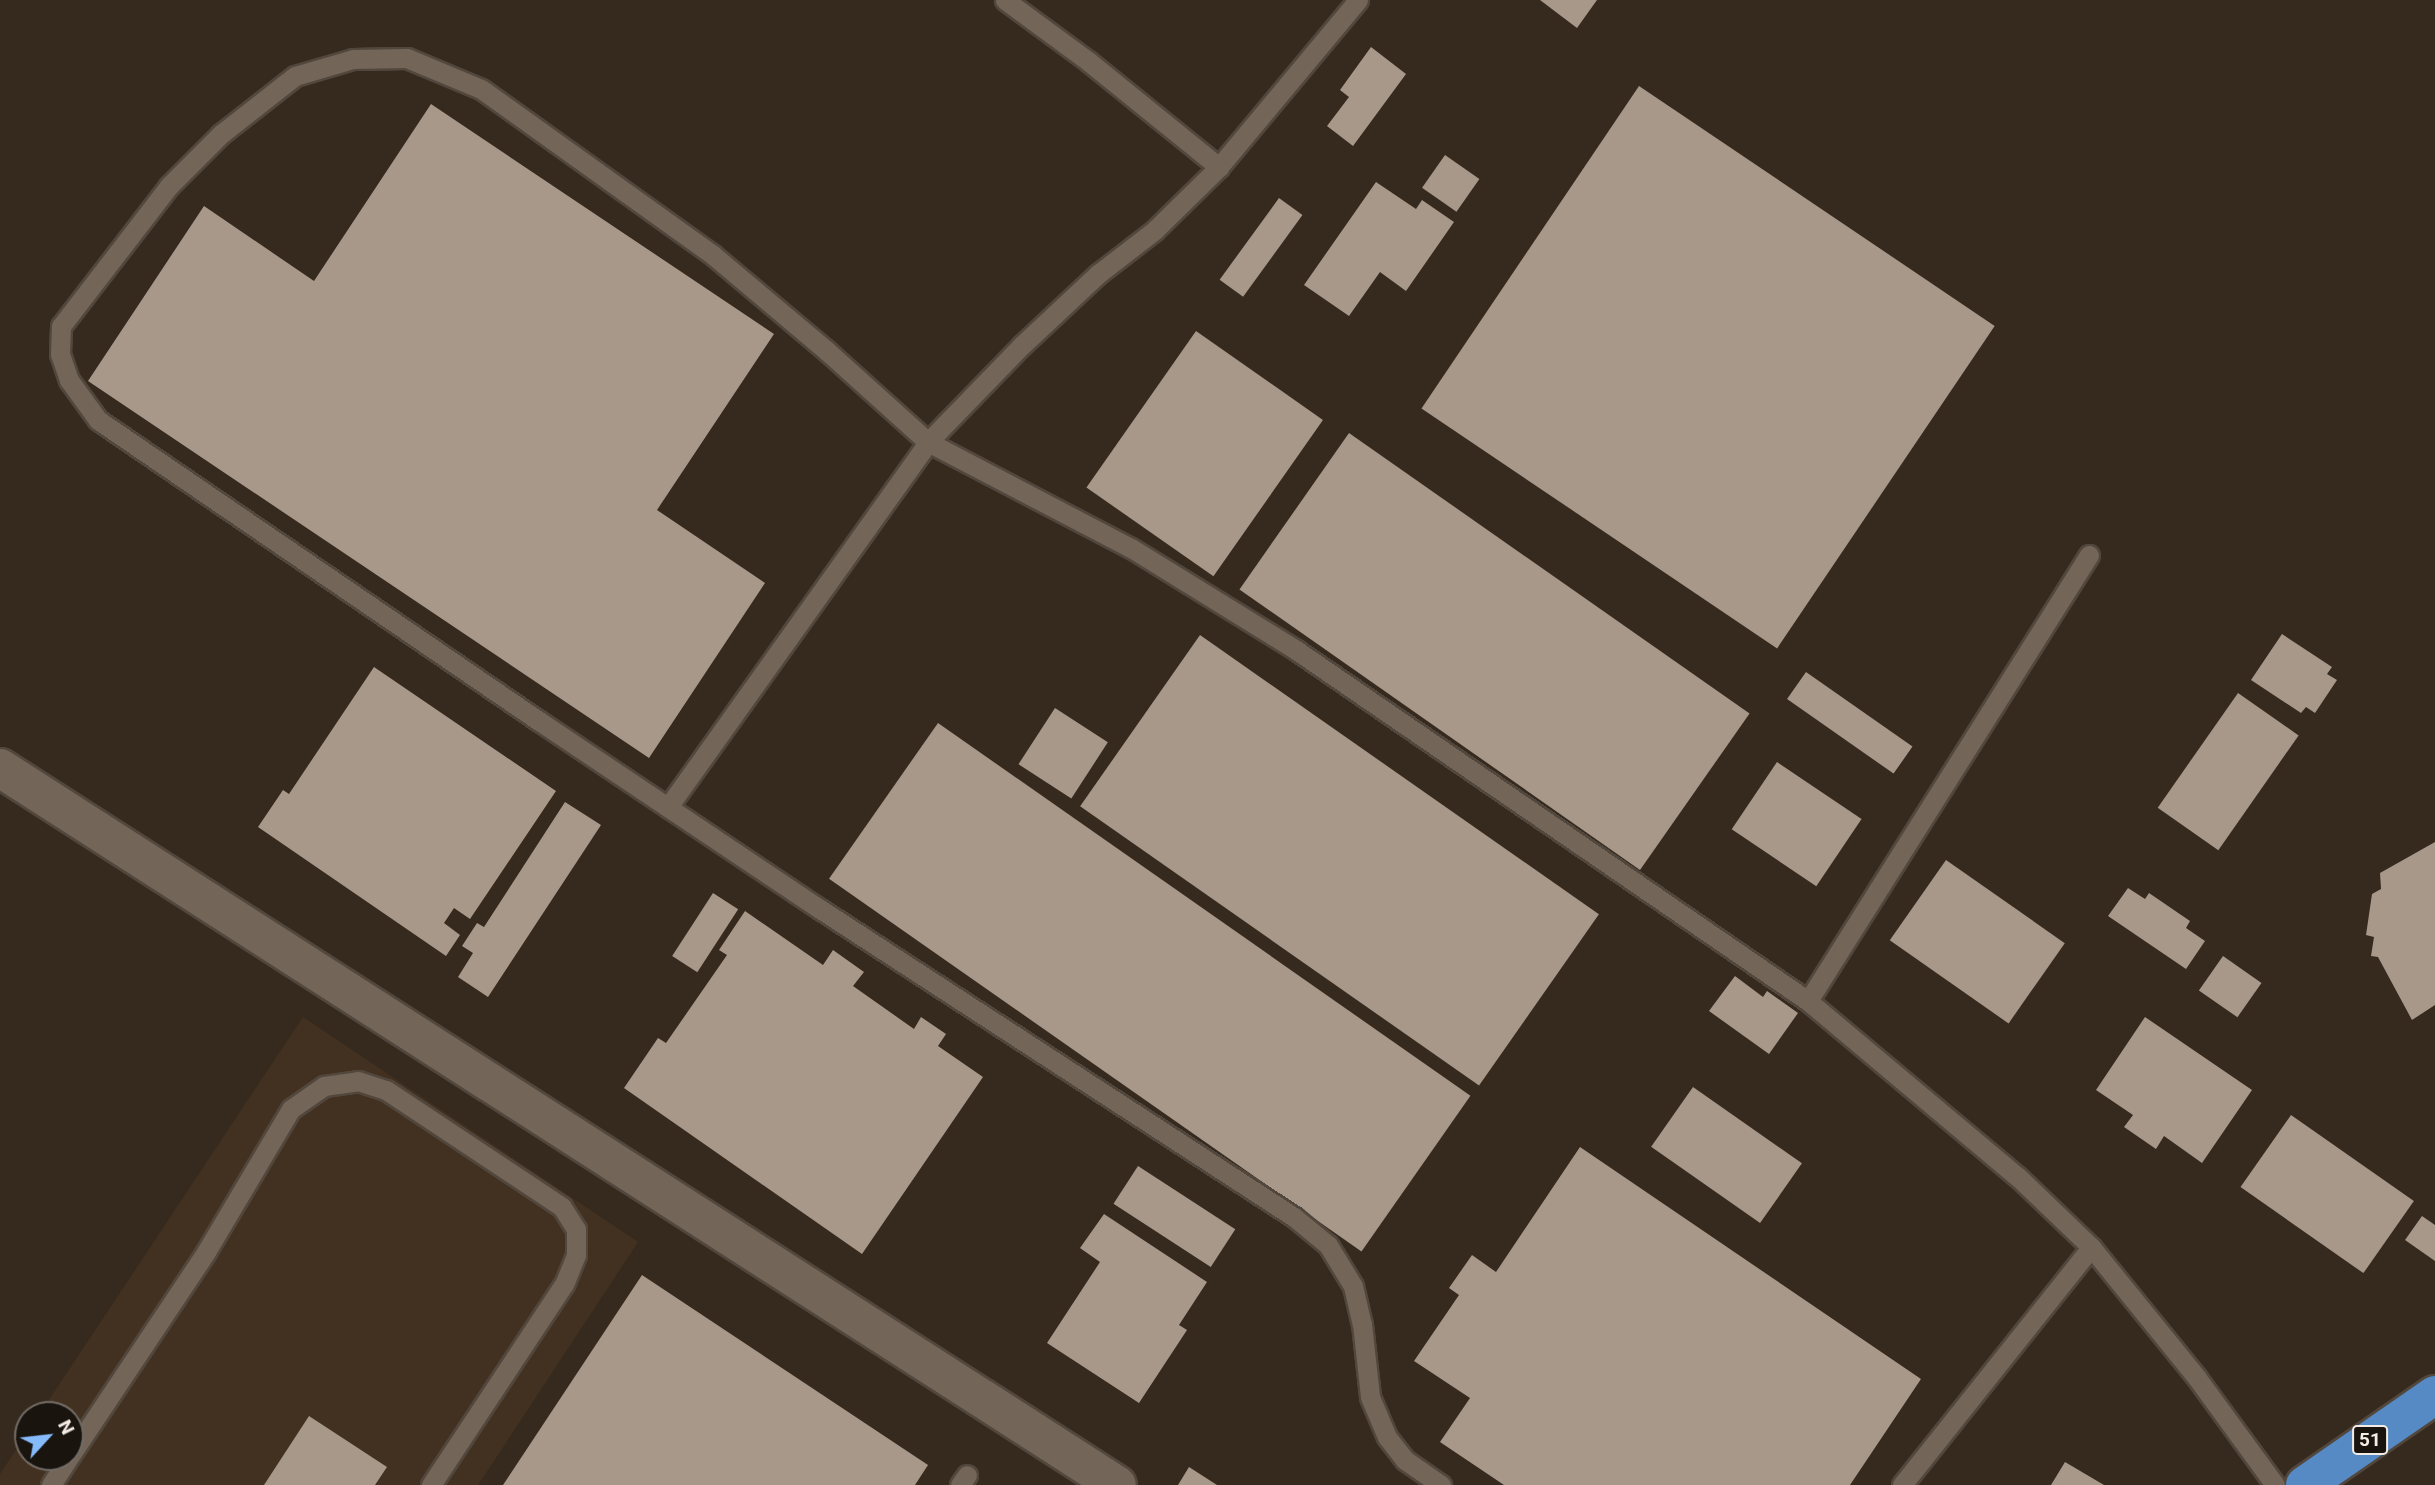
<!DOCTYPE html>
<style>
body{margin:0}
#map{position:relative;width:2435px;height:1485px;overflow:hidden;background:#362a1e;font-family:Roboto,sans-serif}
div>[style]{position:absolute}
[style*='--x']{left:calc(var(--x)*1px);top:calc(var(--y)*1px);width:calc(var(--w)*1px);rotate:calc(var(--a)*1deg)}
.built>*{inset:0;background:#423120}
.building>*{inset:0;background:#a7988a;transform-origin:0 0}
.roads{filter:drop-shadow(2px 0 #52473d) drop-shadow(-2px 0 #52473d) drop-shadow(0 2px #52473d) drop-shadow(0 -2px #52473d)}
.service>*{height:19px;margin:-9.5px;padding:0 9.5px;transform-origin:9.5px;border-radius:9.5px;background:#736558}
.minor>*{height:38px;margin:-19px;padding:0 19px;transform-origin:19px;border-radius:19px;background:#736558}
.trunk>*{height:38px;margin:-19px;padding:0 19px;transform-origin:19px;border-radius:19px;background:#568ac5}
span{translate:-50% -50%;white-space:nowrap;text-align:center;line-height:1.15;-webkit-text-stroke:7px #1a140f;paint-order:stroke}
.shield-label span{padding:2px 5px;background:#1a140f;border:2px solid;border-radius:5px;-webkit-text-stroke-width:0}
.shield-label{font-size:19px;color:#f5ede5;font-weight:700}
.north{position:absolute;left:14px;top:1401px;width:70px;height:70px;box-sizing:border-box;background:#1a140f;border:2px solid #726b65;border-radius:50%;rotate:63deg;font-size:19px;font-weight:700;line-height:28px;text-align:center;color:#f5ede5}
.north::after{content:'';display:block;margin:auto;width:24px;height:32px;background:#85bbfb;clip-path:polygon(50% 0,100% 100%,50% 72%,0 100%)}
</style>
<div id="map">
<div class="built">
<i style="clip-path:polygon(303px 1017px,638px 1242px,478px 1485px,0 1485px,0 1474px,28px 1432px,28px 1457px,70px 1457px,70px 1415px,39px 1415px)"></i>
</div>
<div class="building">
<i style="clip-path:polygon(1540px 0,1597px 0,1577px 28px)"></i>
<i style="clip-path:polygon(1371px 47px,1406px 74px,1353px 146px,1327px 126px,1349px 97px,1340px 90px)"></i>
<i style="left:1639px;top:86px;width:429px;height:389px;rotate:34deg"></i>
<i style="clip-path:polygon(431px 104px,774px 334px,657px 510px,765px 583px,649px 758px,88px 381px,204px 206px,314px 281px)"></i>
<i style="left:1445px;top:155px;width:42px;height:40px;rotate:35deg"></i>
<i style="clip-path:polygon(1376px 182px,1416px 209px,1422px 200px,1454px 222px,1406px 291px,1380px 272px,1349px 316px,1304px 285px)"></i>
<i style="left:1279px;top:198px;width:29px;height:101px;rotate:36deg"></i>
<i style="left:1196px;top:331px;width:155px;height:191px;rotate:35deg"></i>
<i style="left:1349px;top:433px;width:489px;height:191px;rotate:35deg"></i>
<i style="clip-path:polygon(2282px 634px,2332px 667px,2327px 674px,2337px 680px,2315px 713px,2306px 707px,2301px 713px,2251px 680px)"></i>
<i style="left:1200px;top:635px;width:487px;height:209px;rotate:35deg"></i>
<i style="clip-path:polygon(374px 667px,556px 791px,470px 919px,454px 908px,444px 923px,460px 935px,446px 956px,258px 827px,283px 790px,289px 794px)"></i>
<i style="left:1806px;top:672px;width:130px;height:33px;rotate:35deg"></i>
<i style="left:2238px;top:693px;width:74px;height:140px;rotate:35deg"></i>
<i style="left:1055px;top:708px;width:63px;height:67px;rotate:33deg"></i>
<i style="left:938px;top:723px;width:650px;height:190px;rotate:35deg"></i>
<i style="left:1777px;top:762px;width:102px;height:81px;rotate:34deg"></i>
<i style="clip-path:polygon(565px 802px,601px 825px,488px 997px,458px 977px,473px 953px,462px 946px,477px 923px,484px 927px)"></i>
<i style="clip-path:polygon(2435px 842px,2435px 1005px,2412px 1020px,2378px 957px,2371px 956px,2374px 937px,2366px 935px,2372px 894px,2381px 889px,2380px 873px)"></i>
<i style="left:1946px;top:860px;width:145px;height:98px;rotate:35deg"></i>
<i style="clip-path:polygon(2128px 888px,2145px 899px,2149px 893px,2190px 921px,2186px 928px,2205px 941px,2186px 969px,2108px 916px)"></i>
<i style="left:713px;top:893px;width:30px;height:75px;rotate:33deg"></i>
<i style="clip-path:polygon(745px 911px,823px 965px,833px 950px,864px 972px,853px 986px,914px 1029px,921px 1017px,946px 1034px,938px 1046px,983px 1077px,862px 1254px,624px 1088px,658px 1038px,666px 1043px,727px 955px,719px 950px)"></i>
<i style="left:2223px;top:956px;width:47px;height:42px;rotate:35deg"></i>
<i style="clip-path:polygon(1735px 976px,1763px 997px,1767px 991px,1798px 1013px,1769px 1054px,1709px 1011px)"></i>
<i style="clip-path:polygon(2145px 1017px,2252px 1090px,2202px 1163px,2164px 1136px,2156px 1149px,2124px 1127px,2133px 1115px,2096px 1090px)"></i>
<i style="left:1693px;top:1087px;width:133px;height:73px;rotate:35deg"></i>
<i style="left:2291px;top:1115px;width:150px;height:88px;rotate:35deg"></i>
<i style="clip-path:polygon(1580px 1147px,1921px 1379px,1850px 1485px,1504px 1485px,1440px 1442px,1470px 1398px,1414px 1361px,1459px 1295px,1449px 1288px,1472px 1255px,1496px 1272px)"></i>
<i style="left:1138px;top:1166px;width:116px;height:45px;rotate:33deg"></i>
<i style="clip-path:polygon(1104px 1214px,1207px 1282px,1179px 1325px,1187px 1330px,1139px 1403px,1047px 1343px,1100px 1262px,1080px 1248px)"></i>
<i style="clip-path:polygon(2422px 1216px,2435px 1225px,2435px 1261px,2405px 1240px)"></i>
<i style="clip-path:polygon(642px 1275px,928px 1465px,915px 1485px,503px 1485px)"></i>
<i style="clip-path:polygon(309px 1416px,387px 1467px,375px 1485px,264px 1485px)"></i>
<i style="clip-path:polygon(2065px 1462px,2104px 1485px,2051px 1485px)"></i>
<i style="clip-path:polygon(1189px 1467px,1217px 1485px,1178px 1485px)"></i>
</div>
<div class="roads">
<div class="service">
<i style="--x:1005;--y:0;--w:103;--a:36.3"></i>
<i style="--x:1088;--y:61;--w:169;--a:39"></i>
<i style="--x:1358;--y:0;--w:217;--a:129.8"></i>
<i style="--x:1219;--y:167;--w:90;--a:135.5"></i>
<i style="--x:1155;--y:230;--w:72;--a:142.3"></i>
<i style="--x:1098;--y:274;--w:104;--a:136.9"></i>
<i style="--x:1022;--y:345;--w:135;--a:134.1"></i>
<i style="--x:928;--y:442;--w:229;--a:27.6"></i>
<i style="--x:1131;--y:548;--w:194;--a:31.7"></i>
<i style="--x:1296;--y:650;--w:621;--a:34.43"></i>
<i style="--x:1808;--y:1001;--w:274;--a:40"></i>
<i style="--x:2018;--y:1177;--w:101;--a:43.8"></i>
<i style="--x:2091;--y:1247;--w:169;--a:51"></i>
<i style="--x:2197;--y:1378;--w:132;--a:53.9"></i>
<i style="--x:668;--y:807;--w:448;--a:-54.5"></i>
<i style="--x:928;--y:442;--w:136;--a:-138"></i>
<i style="--x:827;--y:351;--w:149;--a:-139.9"></i>
<i style="--x:713;--y:255;--w:285;--a:-144.4"></i>
<i style="--x:481;--y:89;--w:80;--a:-157.3"></i>
<i style="--x:407;--y:58;--w:54;--a:178.9"></i>
<i style="--x:353;--y:59;--w:60;--a:163.7"></i>
<i style="--x:295;--y:76;--w:94;--a:141.9"></i>
<i style="--x:221;--y:134;--w:74;--a:135"></i>
<i style="--x:169;--y:186;--w:177;--a:127.6"></i>
<i style="--x:61;--y:326;--w:28;--a:92"></i>
<i style="--x:60;--y:354;--w:28;--a:71"></i>
<i style="--x:69;--y:380;--w:49;--a:54.1"></i>
<i style="--x:98;--y:420;--w:534;--a:34.32"></i>
<i style="--x:539;--y:721;--w:338;--a:33.8"></i>
<i style="--x:820;--y:909;--w:565;--a:33.02"></i>
<i style="--x:1294;--y:1217;--w:44;--a:39.5"></i>
<i style="--x:1328;--y:1245;--w:48;--a:58.6"></i>
<i style="--x:1353;--y:1286;--w:39;--a:77"></i>
<i style="--x:1362;--y:1324;--w:73;--a:83.7"></i>
<i style="--x:1370;--y:1397;--w:43;--a:67"></i>
<i style="--x:1387;--y:1437;--w:29;--a:52"></i>
<i style="--x:1405;--y:1460;--w:44;--a:34.8"></i>
<i style="--x:1808;--y:1001;--w:527;--a:-57.79"></i>
<i style="--x:70;--y:1456;--w:245;--a:-56.3"></i>
<i style="--x:206;--y:1252;--w:166;--a:-59.3"></i>
<i style="--x:291;--y:1109;--w:40;--a:-34.9"></i>
<i style="--x:324;--y:1086;--w:34;--a:-8"></i>
<i style="--x:358;--y:1081;--w:29;--a:18"></i>
<i style="--x:386;--y:1090;--w:211;--a:33.6"></i>
<i style="--x:562;--y:1207;--w:26;--a:58"></i>
<i style="--x:576;--y:1229;--w:26;--a:90"></i>
<i style="--x:576;--y:1255;--w:31;--a:112"></i>
<i style="--x:564;--y:1284;--w:241;--a:123.5"></i>
<i style="--x:51;--y:1485;--w:33;--a:-57"></i>
<i style="--x:960;--y:1485;--w:12;--a:-55"></i>
<i style="--x:1902;--y:1485;--w:304;--a:-51.5"></i>
</div>
<div class="minor">
<i style="--x:0;--y:768;--w:1327;--a:32.7"></i>
</div>
<div class="trunk">
<i style="--x:2305;--y:1485;--w:158;--a:-34.7"></i>
</div>
</div>
<div class="shield-label">
<span style="left:2370px;top:1440px">51</span>
</div>
<div class="north">N</div>
</div>
